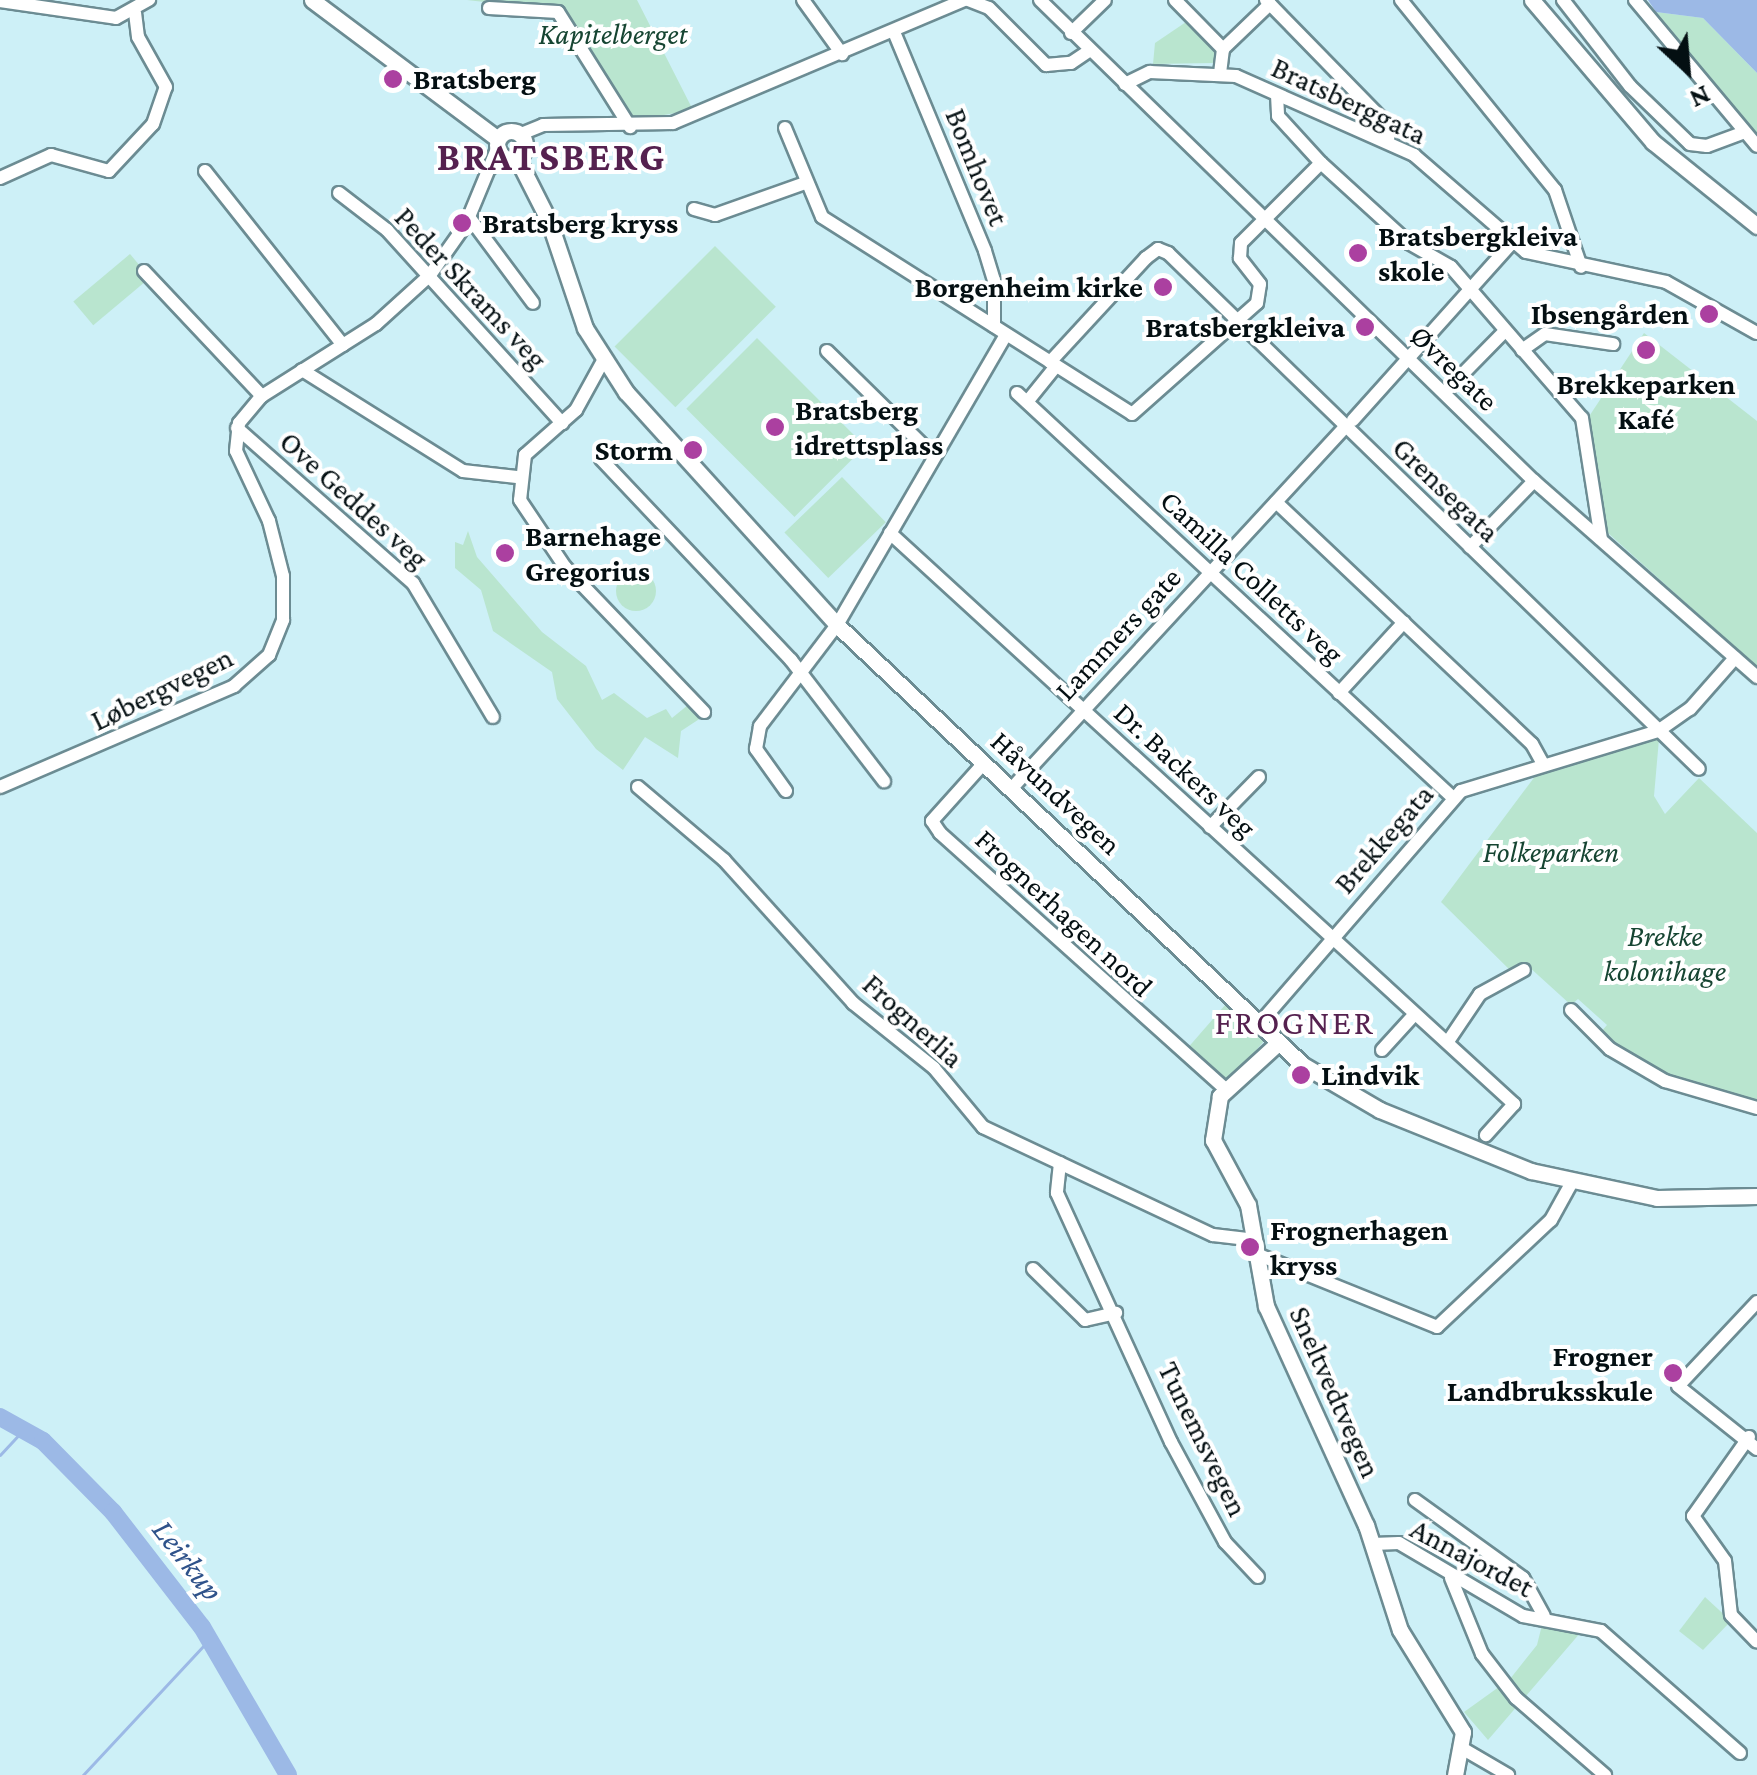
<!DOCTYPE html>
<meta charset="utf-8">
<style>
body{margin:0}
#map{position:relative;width:1757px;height:1775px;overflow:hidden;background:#cdf0f7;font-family:"Crimson Pro",serif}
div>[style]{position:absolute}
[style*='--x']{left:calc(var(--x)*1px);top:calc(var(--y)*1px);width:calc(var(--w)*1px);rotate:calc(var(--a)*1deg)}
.green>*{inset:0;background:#b9e5cf;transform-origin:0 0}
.round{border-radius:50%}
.water>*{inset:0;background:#9cb9e6}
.stream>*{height:2.5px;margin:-1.25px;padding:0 1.25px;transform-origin:1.25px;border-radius:1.25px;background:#9cb9e6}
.river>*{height:18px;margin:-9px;padding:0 9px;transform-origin:9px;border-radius:9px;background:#9cb9e6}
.roads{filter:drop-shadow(2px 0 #6c8c93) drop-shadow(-2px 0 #6c8c93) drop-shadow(0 2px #6c8c93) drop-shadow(0 -2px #6c8c93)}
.minor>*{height:12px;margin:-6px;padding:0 6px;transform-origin:6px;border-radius:6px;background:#fff}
.major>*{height:15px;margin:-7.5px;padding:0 7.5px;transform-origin:7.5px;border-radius:7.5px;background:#fff}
.major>.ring{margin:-7.5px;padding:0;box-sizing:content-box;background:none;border:15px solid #fff;border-radius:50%}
.dots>*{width:28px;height:28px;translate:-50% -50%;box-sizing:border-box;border:5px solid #fff;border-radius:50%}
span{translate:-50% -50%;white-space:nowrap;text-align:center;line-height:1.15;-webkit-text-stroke:8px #fff;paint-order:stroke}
.park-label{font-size:30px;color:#164532;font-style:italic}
.poi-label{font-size:30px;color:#040f12;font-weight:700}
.left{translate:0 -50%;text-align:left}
.right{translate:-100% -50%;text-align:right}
.street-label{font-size:30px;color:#040f12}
.water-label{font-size:32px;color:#2f528a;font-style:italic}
.quarter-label{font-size:35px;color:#55214f;letter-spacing:2.5px}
.district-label{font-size:40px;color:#55214f;font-weight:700;letter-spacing:2.5px}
.north{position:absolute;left:1637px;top:20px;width:100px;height:100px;-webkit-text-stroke:8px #fff;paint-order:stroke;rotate:154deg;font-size:28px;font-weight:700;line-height:40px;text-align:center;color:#040f12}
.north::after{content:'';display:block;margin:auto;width:35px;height:45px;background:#040f12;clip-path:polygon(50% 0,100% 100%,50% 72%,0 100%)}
</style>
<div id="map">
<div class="green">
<i style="clip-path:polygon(467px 0,637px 0,693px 110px,629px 121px,551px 10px)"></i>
<i style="clip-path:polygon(1656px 12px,1703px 18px,1757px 73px,1757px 139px)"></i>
<i style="clip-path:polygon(1189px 20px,1215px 47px,1214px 63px,1153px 64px,1155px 43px)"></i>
<i style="left:715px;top:246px;width:86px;height:142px;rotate:45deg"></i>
<i style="left:130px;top:254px;width:31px;height:74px;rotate:50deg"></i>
<i style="clip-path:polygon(1644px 333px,1757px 421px,1757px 667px,1608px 533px,1588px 418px)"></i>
<i style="left:757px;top:338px;width:153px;height:100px;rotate:45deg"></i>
<i style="left:842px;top:477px;width:63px;height:80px;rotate:46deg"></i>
<i style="clip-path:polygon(468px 531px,477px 557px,542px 632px,586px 666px,602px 700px,614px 693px,647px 718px,666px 709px,672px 718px,688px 705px,704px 716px,681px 731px,678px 758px,645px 737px,623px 770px,596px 749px,557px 699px,552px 672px,493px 631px,481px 590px,455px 568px,455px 542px,463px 545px)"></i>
<i class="round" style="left:616px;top:571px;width:40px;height:40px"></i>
<i style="clip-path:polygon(1659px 739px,1654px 796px,1665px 814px,1699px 778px,1757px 833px,1757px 1103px,1669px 1078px,1624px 1054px,1600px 1033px,1607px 1025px,1578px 999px,1571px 1005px,1528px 966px,1517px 977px,1441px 902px,1536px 775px)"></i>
<i style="left:1226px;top:1004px;width:53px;height:58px;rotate:41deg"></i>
<i style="clip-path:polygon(1705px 1597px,1731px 1621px,1703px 1650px,1679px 1631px)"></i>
<i style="clip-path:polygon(1543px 1621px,1581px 1632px,1488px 1740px,1464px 1712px,1510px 1679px,1537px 1645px)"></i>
</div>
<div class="water">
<i style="clip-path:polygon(1648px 0,1757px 0,1757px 73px,1703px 18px,1656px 12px)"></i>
</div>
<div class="stream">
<i style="--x:0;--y:1455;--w:37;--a:-47"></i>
<i style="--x:83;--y:1775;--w:186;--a:-47"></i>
</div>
<div class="river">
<i style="--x:0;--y:1417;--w:49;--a:29.2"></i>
<i style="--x:43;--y:1441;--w:100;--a:45.4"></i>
<i style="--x:113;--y:1512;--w:145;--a:52.3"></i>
<i style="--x:202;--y:1627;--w:171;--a:59.8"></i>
</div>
<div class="roads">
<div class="minor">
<i style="--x:803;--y:0;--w:67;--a:54.2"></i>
<i style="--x:968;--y:0;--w:22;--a:21"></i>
<i style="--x:989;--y:8;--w:81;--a:45"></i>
<i style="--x:1046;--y:65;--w:25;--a:-5"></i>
<i style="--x:1071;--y:63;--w:23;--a:-34"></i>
<i style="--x:1040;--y:0;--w:689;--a:44.24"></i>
<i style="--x:1534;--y:481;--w:297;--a:41.3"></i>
<i style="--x:1175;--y:0;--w:69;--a:45.6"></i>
<i style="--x:1223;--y:49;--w:23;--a:97"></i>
<i style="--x:1266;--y:0;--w:176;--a:45.7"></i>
<i style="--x:1389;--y:126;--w:16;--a:94"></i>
<i style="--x:1401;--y:0;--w:245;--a:51"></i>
<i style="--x:1555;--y:190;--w:81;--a:71.3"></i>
<i style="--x:1563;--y:0;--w:109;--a:52.1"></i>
<i style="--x:1630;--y:86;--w:83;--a:44"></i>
<i style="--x:1690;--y:144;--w:17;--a:7"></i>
<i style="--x:1707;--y:146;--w:40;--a:-20.2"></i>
<i style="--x:1635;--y:0;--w:190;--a:50.1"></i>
<i style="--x:0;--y:1;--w:117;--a:8.3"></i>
<i style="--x:116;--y:18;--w:38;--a:-29"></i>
<i style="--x:489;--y:8;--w:69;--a:3.3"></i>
<i style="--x:558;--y:12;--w:136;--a:57.9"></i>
<i style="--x:894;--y:32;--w:237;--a:67.4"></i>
<i style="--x:985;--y:251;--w:30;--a:73"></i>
<i style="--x:994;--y:280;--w:46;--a:90"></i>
<i style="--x:1071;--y:33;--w:47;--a:-44.1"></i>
<i style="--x:1223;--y:49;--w:65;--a:-43.8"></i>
<i style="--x:1125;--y:84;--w:28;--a:-26"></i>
<i style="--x:1150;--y:72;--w:86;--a:2.7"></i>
<i style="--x:1236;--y:76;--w:195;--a:23.9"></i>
<i style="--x:1414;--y:155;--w:148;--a:40.9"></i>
<i style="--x:1526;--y:252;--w:143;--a:12.1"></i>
<i style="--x:1666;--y:282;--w:104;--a:29.3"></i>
<i style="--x:1277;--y:95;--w:21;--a:87"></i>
<i style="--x:1278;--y:116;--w:64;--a:47.5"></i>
<i style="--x:1321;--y:163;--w:119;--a:42.3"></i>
<i style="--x:1409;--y:243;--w:48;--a:29.7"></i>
<i style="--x:1451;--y:267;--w:200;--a:49.1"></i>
<i style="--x:1582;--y:418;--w:122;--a:81.1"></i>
<i style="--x:785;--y:128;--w:96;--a:67.4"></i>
<i style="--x:822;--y:217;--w:367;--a:32.4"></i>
<i style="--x:1132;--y:414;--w:167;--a:-41.6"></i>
<i style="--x:1257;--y:303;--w:19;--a:-81"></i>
<i style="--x:1260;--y:284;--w:33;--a:-128"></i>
<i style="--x:1240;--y:258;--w:15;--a:-86"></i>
<i style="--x:1241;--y:243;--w:113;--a:-45"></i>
<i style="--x:521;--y:134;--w:24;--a:-22"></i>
<i style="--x:543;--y:125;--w:130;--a:-0.9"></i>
<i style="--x:673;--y:123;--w:316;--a:-22.9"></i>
<i style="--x:490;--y:168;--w:20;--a:-27"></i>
<i style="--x:205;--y:171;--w:222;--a:51.6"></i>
<i style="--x:0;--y:178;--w:56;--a:-24.3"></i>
<i style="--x:51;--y:155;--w:60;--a:15.4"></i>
<i style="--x:109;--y:171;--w:64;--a:-46.9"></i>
<i style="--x:153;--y:124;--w:39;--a:-71"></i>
<i style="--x:166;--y:87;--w:57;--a:-119.2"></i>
<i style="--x:138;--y:37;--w:24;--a:-97"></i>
<i style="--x:339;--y:193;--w:61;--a:37.6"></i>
<i style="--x:387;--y:230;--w:261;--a:47.8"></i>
<i style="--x:694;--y:209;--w:22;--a:16"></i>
<i style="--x:715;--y:215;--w:96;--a:-19.6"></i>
<i style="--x:469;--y:217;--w:107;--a:53.3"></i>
<i style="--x:144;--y:271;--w:172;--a:46.7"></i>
<i style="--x:1522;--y:350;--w:28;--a:-35"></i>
<i style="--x:1545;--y:334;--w:69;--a:8.4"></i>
<i style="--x:827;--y:351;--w:150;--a:44.5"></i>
<i style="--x:603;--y:361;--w:56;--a:118.9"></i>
<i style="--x:576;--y:410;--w:68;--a:138.6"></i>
<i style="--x:525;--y:455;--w:45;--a:96.3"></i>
<i style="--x:520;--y:500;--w:81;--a:56.1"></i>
<i style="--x:565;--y:567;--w:201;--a:46.2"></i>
<i style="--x:1050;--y:362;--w:142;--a:-47.3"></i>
<i style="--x:1146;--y:258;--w:15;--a:-37"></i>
<i style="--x:1158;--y:249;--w:11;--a:22"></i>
<i style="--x:1168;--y:253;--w:740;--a:44.18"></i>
<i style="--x:302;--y:370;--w:190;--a:32.1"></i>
<i style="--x:463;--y:471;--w:54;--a:6.3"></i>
<i style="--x:1017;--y:393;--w:594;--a:42.88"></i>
<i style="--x:1444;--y:393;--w:86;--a:-45.5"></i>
<i style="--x:1027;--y:402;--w:46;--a:-51.1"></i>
<i style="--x:1353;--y:420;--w:238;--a:-48.1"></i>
<i style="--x:237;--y:428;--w:235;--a:41.4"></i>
<i style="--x:413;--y:583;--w:156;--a:59.2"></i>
<i style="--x:601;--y:459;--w:277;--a:46.6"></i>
<i style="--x:791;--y:660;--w:153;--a:52.5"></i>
<i style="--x:1276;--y:502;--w:352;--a:43.4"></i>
<i style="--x:1532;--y:744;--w:23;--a:61"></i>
<i style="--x:890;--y:533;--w:846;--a:42.46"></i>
<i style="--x:1514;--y:1104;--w:42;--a:132.1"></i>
<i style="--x:1470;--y:547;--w:92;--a:-45.9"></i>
<i style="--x:1339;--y:693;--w:96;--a:-47.5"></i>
<i style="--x:984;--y:763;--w:78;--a:131.9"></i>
<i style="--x:932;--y:821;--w:14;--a:56"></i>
<i style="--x:940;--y:833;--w:383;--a:41.9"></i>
<i style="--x:0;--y:787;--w:255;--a:-23.3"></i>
<i style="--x:234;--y:686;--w:47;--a:-41.5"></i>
<i style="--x:269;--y:655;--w:38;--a:-68"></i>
<i style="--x:283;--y:620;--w:44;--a:-90"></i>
<i style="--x:283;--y:576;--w:57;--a:-104.3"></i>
<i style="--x:269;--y:521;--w:77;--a:-115.2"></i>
<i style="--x:236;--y:451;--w:28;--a:-84"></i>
<i style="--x:239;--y:423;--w:35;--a:-50"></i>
<i style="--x:262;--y:396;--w:135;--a:-32.3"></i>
<i style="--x:376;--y:324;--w:73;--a:-42.2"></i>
<i style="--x:430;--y:275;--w:62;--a:-54.8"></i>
<i style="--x:466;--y:224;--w:81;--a:-67.5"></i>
<i style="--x:638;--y:787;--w:113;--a:40.3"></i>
<i style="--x:724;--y:860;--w:193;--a:47.9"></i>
<i style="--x:853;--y:1003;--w:104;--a:38.7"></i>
<i style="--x:934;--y:1068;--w:77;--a:50.3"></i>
<i style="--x:983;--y:1127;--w:254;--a:25.2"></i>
<i style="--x:1213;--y:1235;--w:43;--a:6.6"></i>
<i style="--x:1012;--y:788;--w:490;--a:-47.3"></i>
<i style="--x:786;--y:791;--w:52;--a:-125.5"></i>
<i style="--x:756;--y:749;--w:23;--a:-80"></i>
<i style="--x:760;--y:726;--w:127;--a:-52.7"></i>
<i style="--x:837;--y:625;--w:336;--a:-59.8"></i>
<i style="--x:1210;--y:827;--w:70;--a:-45.6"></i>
<i style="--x:1571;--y:1010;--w:55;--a:45"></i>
<i style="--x:1610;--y:1049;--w:64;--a:30.2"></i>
<i style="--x:1665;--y:1081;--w:96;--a:16.4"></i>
<i style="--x:1260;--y:1023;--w:307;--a:-49.1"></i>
<i style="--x:1461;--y:791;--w:206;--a:-16.9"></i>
<i style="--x:1658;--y:731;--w:39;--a:-35"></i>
<i style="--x:1690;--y:709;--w:68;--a:-48.6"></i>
<i style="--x:1449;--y:1040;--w:55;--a:-56"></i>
<i style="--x:1480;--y:994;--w:50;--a:-28.6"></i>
<i style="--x:1382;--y:1050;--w:46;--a:-47.6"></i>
<i style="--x:1060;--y:1163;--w:30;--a:96"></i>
<i style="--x:1057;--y:1193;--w:274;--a:65.4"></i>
<i style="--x:1171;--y:1442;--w:114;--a:61.6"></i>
<i style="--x:1225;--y:1542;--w:48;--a:46.7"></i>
<i style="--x:1259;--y:1255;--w:192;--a:22"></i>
<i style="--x:1437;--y:1327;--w:156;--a:-43.2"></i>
<i style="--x:1551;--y:1220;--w:43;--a:-61.1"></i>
<i style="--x:1033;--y:1269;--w:73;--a:44.4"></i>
<i style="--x:1085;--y:1320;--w:32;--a:-13"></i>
<i style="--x:1757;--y:1302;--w:115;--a:133.2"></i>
<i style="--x:1678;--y:1386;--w:101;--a:38.6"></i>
<i style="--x:1749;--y:1437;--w:97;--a:125.3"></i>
<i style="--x:1693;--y:1516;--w:55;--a:54.6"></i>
<i style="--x:1725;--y:1561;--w:54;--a:83.7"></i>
<i style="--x:1731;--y:1615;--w:37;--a:46"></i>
<i style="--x:1415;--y:1500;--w:133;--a:35.8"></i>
<i style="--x:1523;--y:1578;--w:43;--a:61.1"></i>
<i style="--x:1373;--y:1544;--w:26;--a:-2"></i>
<i style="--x:1399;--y:1543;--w:144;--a:30.5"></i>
<i style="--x:1523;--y:1616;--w:79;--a:10.9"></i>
<i style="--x:1601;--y:1631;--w:185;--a:41.3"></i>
<i style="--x:1451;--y:1578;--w:82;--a:67.8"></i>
<i style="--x:1482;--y:1654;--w:56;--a:52.3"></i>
<i style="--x:1516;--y:1698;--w:118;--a:40.9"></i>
<i style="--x:1465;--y:1750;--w:50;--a:30.2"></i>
</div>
<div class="major">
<i style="--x:312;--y:0;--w:232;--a:36.8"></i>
<i style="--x:1532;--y:0;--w:187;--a:49.6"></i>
<i style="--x:1653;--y:142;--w:134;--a:38.9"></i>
<i class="ring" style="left:497px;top:131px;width:13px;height:13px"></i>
<i style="--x:517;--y:158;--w:71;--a:63.1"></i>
<i style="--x:549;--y:221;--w:113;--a:71.4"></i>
<i style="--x:585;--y:328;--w:76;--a:57.4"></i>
<i style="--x:626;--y:392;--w:314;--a:47.8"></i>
<i style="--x:837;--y:625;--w:641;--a:43.36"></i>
<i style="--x:1303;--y:1065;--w:89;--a:30.3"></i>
<i style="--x:1380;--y:1110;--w:163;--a:22"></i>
<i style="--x:1531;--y:1171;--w:129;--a:12.1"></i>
<i style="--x:1657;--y:1198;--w:100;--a:-1.1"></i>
<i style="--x:1278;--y:1043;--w:79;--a:137.6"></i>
<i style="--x:1220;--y:1096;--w:45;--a:99"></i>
<i style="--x:1213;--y:1140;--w:74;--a:61.7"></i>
<i style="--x:1248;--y:1205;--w:103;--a:79.9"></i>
<i style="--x:1266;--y:1306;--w:241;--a:65.5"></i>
<i style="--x:1366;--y:1525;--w:110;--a:72.1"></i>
<i style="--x:1400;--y:1630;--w:120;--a:58.3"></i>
<i style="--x:1463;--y:1732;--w:44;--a:100.5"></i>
</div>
</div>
<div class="dots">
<i style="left:393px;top:79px;background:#ab40a0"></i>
<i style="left:462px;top:223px;background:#ab40a0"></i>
<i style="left:1358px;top:253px;background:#ab40a0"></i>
<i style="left:1163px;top:287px;background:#ab40a0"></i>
<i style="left:1709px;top:314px;background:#ab40a0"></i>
<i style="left:1365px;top:327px;background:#ab40a0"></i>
<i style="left:1646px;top:350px;background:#ab40a0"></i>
<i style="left:775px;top:427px;background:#ab40a0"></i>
<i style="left:693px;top:450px;background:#ab40a0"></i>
<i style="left:505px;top:553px;background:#ab40a0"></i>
<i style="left:1301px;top:1075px;background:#ab40a0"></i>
<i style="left:1250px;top:1247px;background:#ab40a0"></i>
<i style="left:1673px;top:1373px;background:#ab40a0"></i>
</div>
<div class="park-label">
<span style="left:613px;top:34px">Kapitelberget</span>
<span style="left:1551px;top:852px">Folkeparken</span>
<span style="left:1665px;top:953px">Brekke<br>kolonihage</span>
</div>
<div class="poi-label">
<span class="left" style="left:413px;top:79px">Bratsberg</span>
<span class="left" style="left:482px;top:223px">Bratsberg kryss</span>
<span class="left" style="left:1378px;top:253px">Bratsbergkleiva<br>skole</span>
<span class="right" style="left:1143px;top:287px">Borgenheim kirke</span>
<span class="right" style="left:1689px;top:314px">Ibsengården</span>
<span class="right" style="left:1345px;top:327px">Bratsbergkleiva</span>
<span style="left:1646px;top:401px">Brekkeparken<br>Kafé</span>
<span class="left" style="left:795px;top:427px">Bratsberg<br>idrettsplass</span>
<span class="right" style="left:673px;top:450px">Storm</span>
<span class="left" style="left:525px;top:553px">Barnehage<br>Gregorius</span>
<span class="left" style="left:1321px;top:1075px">Lindvik</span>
<span class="left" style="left:1270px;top:1247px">Frognerhagen<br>kryss</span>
<span class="right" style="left:1653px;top:1373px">Frogner<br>Landbruksskule</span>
</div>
<div class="street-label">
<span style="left:1349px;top:101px;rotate:25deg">Bratsberggata</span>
<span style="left:977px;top:167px;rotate:68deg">Bomhovet</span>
<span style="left:471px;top:288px;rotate:47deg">Peder Skrams veg</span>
<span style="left:1454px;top:368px;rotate:44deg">Øvregate</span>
<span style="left:1446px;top:490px;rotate:44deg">Grensegata</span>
<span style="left:354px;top:500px;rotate:42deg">Ove Geddes veg</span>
<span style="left:1252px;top:577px;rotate:43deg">Camilla Colletts veg</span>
<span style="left:1118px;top:634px;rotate:-47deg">Lammers gate</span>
<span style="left:162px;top:689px;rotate:-26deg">Løbergvegen</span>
<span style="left:1185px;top:770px;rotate:43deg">Dr. Backers veg</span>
<span style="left:1056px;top:793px;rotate:43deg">Håvundvegen</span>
<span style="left:1384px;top:839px;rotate:-49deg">Brekkegata</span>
<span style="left:1064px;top:913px;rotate:43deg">Frognerhagen nord</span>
<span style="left:913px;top:1021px;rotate:42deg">Frognerlia</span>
<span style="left:1335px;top:1392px;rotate:66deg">Sneltvedtvegen</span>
<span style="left:1203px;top:1439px;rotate:64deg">Tunemsvegen</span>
<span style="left:1472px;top:1558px;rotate:28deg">Annajordet</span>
</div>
<div class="water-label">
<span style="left:188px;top:1560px;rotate:52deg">Leirkup</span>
</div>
<div class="quarter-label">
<span style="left:1295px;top:1023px">FROGNER</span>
</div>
<div class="district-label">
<span style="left:552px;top:157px">BRATSBERG</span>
</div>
<div class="north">N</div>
</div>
